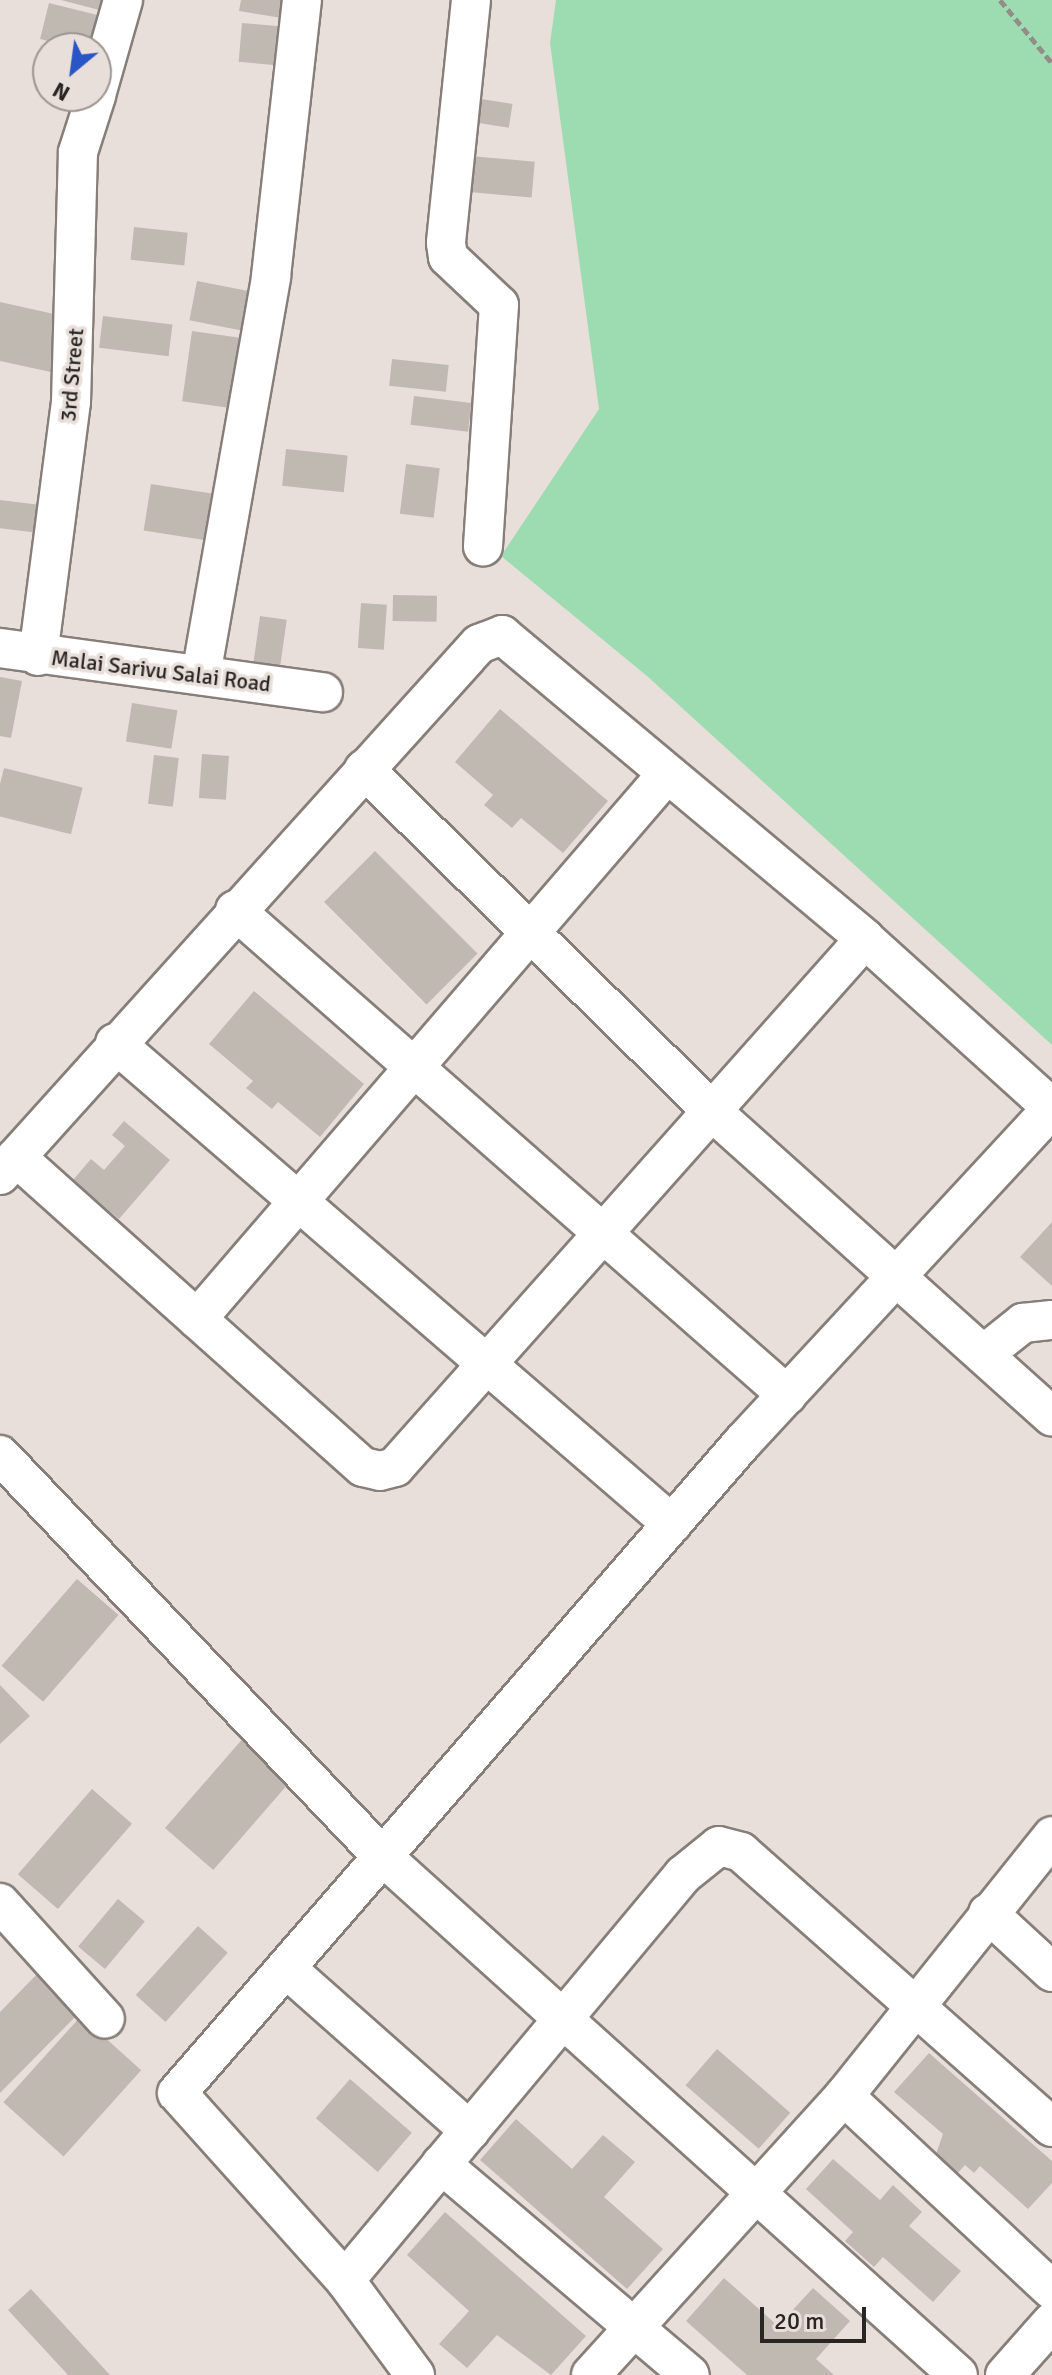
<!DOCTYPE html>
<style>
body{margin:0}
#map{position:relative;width:1052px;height:2375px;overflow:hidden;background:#e8dfda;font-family:Signika,sans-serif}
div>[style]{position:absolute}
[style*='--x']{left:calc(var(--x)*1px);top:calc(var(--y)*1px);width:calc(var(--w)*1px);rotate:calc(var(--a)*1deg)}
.green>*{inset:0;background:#9ddcb0}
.building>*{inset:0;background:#c0b9b2;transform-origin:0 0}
.path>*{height:5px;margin-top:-2.5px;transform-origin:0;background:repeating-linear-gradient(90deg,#938d89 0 8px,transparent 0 12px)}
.roads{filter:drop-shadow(2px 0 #877e7a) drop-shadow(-2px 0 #877e7a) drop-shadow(0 2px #877e7a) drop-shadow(0 -2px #877e7a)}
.minor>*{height:38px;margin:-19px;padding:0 19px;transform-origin:19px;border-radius:19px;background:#fff}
span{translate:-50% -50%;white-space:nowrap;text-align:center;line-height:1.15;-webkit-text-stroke:7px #e8dfda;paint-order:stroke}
.street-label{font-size:22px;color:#292523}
.north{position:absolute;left:32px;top:32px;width:80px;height:80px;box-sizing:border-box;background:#e8dfda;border:2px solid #9c9591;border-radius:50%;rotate:209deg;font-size:22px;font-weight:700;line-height:32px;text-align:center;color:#292523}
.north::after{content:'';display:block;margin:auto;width:28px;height:36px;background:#2a55c4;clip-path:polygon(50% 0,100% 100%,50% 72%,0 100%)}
.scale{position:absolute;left:760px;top:2307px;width:106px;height:36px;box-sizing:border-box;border:4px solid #292523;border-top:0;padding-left:10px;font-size:24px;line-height:28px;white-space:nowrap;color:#292523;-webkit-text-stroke:6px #e8dfda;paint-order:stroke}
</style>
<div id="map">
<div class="green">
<i style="clip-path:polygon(556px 0,1052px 0,1052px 1045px,647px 676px,501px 556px,599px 409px,550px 43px)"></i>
</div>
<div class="building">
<i style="clip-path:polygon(61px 0,106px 0,103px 11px)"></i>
<i style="clip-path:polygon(241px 0,290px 0,288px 19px,239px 11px)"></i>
<i style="left:49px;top:3px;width:56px;height:37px;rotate:14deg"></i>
<i style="left:242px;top:23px;width:38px;height:39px;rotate:5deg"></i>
<i style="left:475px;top:98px;width:38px;height:24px;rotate:9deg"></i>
<i style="left:470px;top:156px;width:65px;height:36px;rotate:5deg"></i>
<i style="left:134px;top:227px;width:54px;height:33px;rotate:6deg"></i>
<i style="left:197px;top:281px;width:61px;height:40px;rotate:11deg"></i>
<i style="clip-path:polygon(0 302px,72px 318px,60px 374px,0 361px)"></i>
<i style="left:103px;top:316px;width:70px;height:32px;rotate:7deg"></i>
<i style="left:192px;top:331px;width:63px;height:71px;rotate:8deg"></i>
<i style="left:392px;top:359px;width:57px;height:27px;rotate:6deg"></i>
<i style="left:414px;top:396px;width:58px;height:29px;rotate:7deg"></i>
<i style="left:286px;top:449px;width:62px;height:37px;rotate:6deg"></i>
<i style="left:406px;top:464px;width:34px;height:50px;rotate:7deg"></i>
<i style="left:151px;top:484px;width:71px;height:47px;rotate:9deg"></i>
<i style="left:0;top:500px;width:47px;height:28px;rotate:7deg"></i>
<i style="left:393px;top:595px;width:44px;height:26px;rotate:1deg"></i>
<i style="left:361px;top:603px;width:26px;height:45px;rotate:4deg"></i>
<i style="left:260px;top:616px;width:27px;height:46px;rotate:8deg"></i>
<i style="clip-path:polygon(0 677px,22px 681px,11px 738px,0 736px)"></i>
<i style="left:132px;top:703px;width:46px;height:39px;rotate:9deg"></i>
<i style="clip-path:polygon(500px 709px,608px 801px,563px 853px,521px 818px,512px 828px,484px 805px,493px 795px,455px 762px)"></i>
<i style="left:202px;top:754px;width:27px;height:44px;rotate:4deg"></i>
<i style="left:154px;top:755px;width:25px;height:49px;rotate:7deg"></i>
<i style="left:4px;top:768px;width:81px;height:48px;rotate:14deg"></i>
<i style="left:375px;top:851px;width:145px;height:72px;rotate:45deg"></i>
<i style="clip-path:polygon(254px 991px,364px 1084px,320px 1137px,278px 1102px,272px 1109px,246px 1088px,253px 1081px,209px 1044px)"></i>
<i style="clip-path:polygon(124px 1121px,170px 1160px,119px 1219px,73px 1180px,91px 1159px,104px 1170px,125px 1146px,112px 1135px)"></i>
<i style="clip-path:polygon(1052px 1222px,1052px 1286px,1020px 1257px)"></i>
<i style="left:77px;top:1579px;width:55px;height:115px;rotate:41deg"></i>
<i style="clip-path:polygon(0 1685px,30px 1716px,0 1744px)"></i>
<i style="left:245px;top:1736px;width:64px;height:122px;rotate:41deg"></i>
<i style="left:92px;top:1789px;width:53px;height:113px;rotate:41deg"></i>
<i style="left:118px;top:1899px;width:35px;height:62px;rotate:40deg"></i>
<i style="left:198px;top:1926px;width:40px;height:93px;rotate:42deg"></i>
<i style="clip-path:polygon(41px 1970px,82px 2010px,0 2093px,0 2012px)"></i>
<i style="left:81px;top:2016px;width:81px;height:116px;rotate:42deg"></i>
<i style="left:717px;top:2049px;width:97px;height:48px;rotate:41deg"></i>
<i style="clip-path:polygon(929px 2053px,1052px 2161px,1052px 2183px,1028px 2209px,980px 2166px,974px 2173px,965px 2165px,956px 2175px,935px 2157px,943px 2134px,894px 2092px)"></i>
<i style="left:350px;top:2079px;width:82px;height:52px;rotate:41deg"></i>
<i style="clip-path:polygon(516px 2119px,572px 2169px,603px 2135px,635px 2162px,604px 2197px,663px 2249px,627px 2289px,480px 2160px)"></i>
<i style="clip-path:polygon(833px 2159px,880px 2200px,893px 2185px,922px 2212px,909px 2226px,961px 2271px,933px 2302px,883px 2257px,874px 2267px,845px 2241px,853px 2232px,806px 2189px)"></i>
<i style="clip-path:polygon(445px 2212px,586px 2336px,551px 2375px,497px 2335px,467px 2368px,439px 2344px,469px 2311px,407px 2255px)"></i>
<i style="clip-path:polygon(724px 2278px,778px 2326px,813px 2288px,850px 2321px,816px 2359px,834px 2375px,747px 2375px,686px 2321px)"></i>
<i style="clip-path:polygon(31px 2289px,110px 2375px,68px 2375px,8px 2310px)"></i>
</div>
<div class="path">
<i style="--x:1000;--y:0;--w:82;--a:50.5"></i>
</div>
<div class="roads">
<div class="minor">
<i style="--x:471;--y:0;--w:244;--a:95.9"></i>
<i style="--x:446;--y:243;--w:14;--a:82"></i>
<i style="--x:448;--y:257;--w:70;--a:43.3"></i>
<i style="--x:499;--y:305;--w:242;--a:93.8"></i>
<i style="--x:96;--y:95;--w:99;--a:-74.1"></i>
<i style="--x:0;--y:648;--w:326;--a:7.8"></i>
<i style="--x:38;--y:656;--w:256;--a:-82.6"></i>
<i style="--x:71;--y:402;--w:250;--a:-88.4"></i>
<i style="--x:78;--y:152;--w:59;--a:-72.2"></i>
<i style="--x:201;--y:675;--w:405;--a:-80"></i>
<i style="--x:271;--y:276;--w:278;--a:-83.6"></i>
<i style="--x:364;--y:769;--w:492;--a:44.5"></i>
<i style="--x:715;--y:1114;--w:453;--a:41.9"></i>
<i style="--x:235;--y:910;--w:735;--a:41.3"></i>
<i style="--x:115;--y:1043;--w:736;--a:40.81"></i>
<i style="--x:16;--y:1157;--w:465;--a:41.8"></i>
<i style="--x:363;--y:1467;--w:17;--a:13"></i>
<i style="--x:380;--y:1471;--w:16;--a:-15"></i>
<i style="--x:395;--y:1467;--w:707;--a:-48.33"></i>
<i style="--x:0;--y:1175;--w:715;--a:-47.95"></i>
<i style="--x:479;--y:644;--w:25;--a:-21"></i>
<i style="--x:502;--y:635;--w:473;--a:39.9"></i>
<i style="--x:865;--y:939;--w:252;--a:42.1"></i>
<i style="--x:197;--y:1319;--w:720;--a:-49.23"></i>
<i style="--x:984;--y:1354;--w:50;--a:-38.5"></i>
<i style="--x:1023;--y:1323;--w:29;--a:-6"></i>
<i style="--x:0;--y:1455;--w:551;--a:46.4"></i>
<i style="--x:380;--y:1854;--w:778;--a:42.03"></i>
<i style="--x:0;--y:1903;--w:156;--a:47.8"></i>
<i style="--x:988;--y:1913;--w:87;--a:42.7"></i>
<i style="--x:288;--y:1970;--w:243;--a:41.5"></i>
<i style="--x:844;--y:2096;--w:284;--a:43"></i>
<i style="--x:441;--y:2164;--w:326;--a:40.3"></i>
<i style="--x:345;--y:2280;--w:528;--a:-50.15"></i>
<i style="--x:683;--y:1875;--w:46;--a:-38.9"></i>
<i style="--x:719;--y:1846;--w:23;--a:15"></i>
<i style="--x:741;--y:1852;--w:415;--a:41.5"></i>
<i style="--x:415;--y:2375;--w:118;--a:-126.4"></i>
<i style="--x:345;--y:2280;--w:251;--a:-131.9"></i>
<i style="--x:177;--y:2093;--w:863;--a:-49"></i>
<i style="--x:743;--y:1442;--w:455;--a:-47.2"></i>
<i style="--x:591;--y:2375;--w:377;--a:-47.8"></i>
<i style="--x:844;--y:2096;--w:333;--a:-51.3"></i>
<i style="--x:1005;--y:2375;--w:71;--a:-48.4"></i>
</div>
</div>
<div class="street-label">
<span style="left:72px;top:375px;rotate:-85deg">3rd Street</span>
<span style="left:161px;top:671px;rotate:7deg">Malai Sarivu Salai Road</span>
</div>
<div class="north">N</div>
<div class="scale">20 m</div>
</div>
